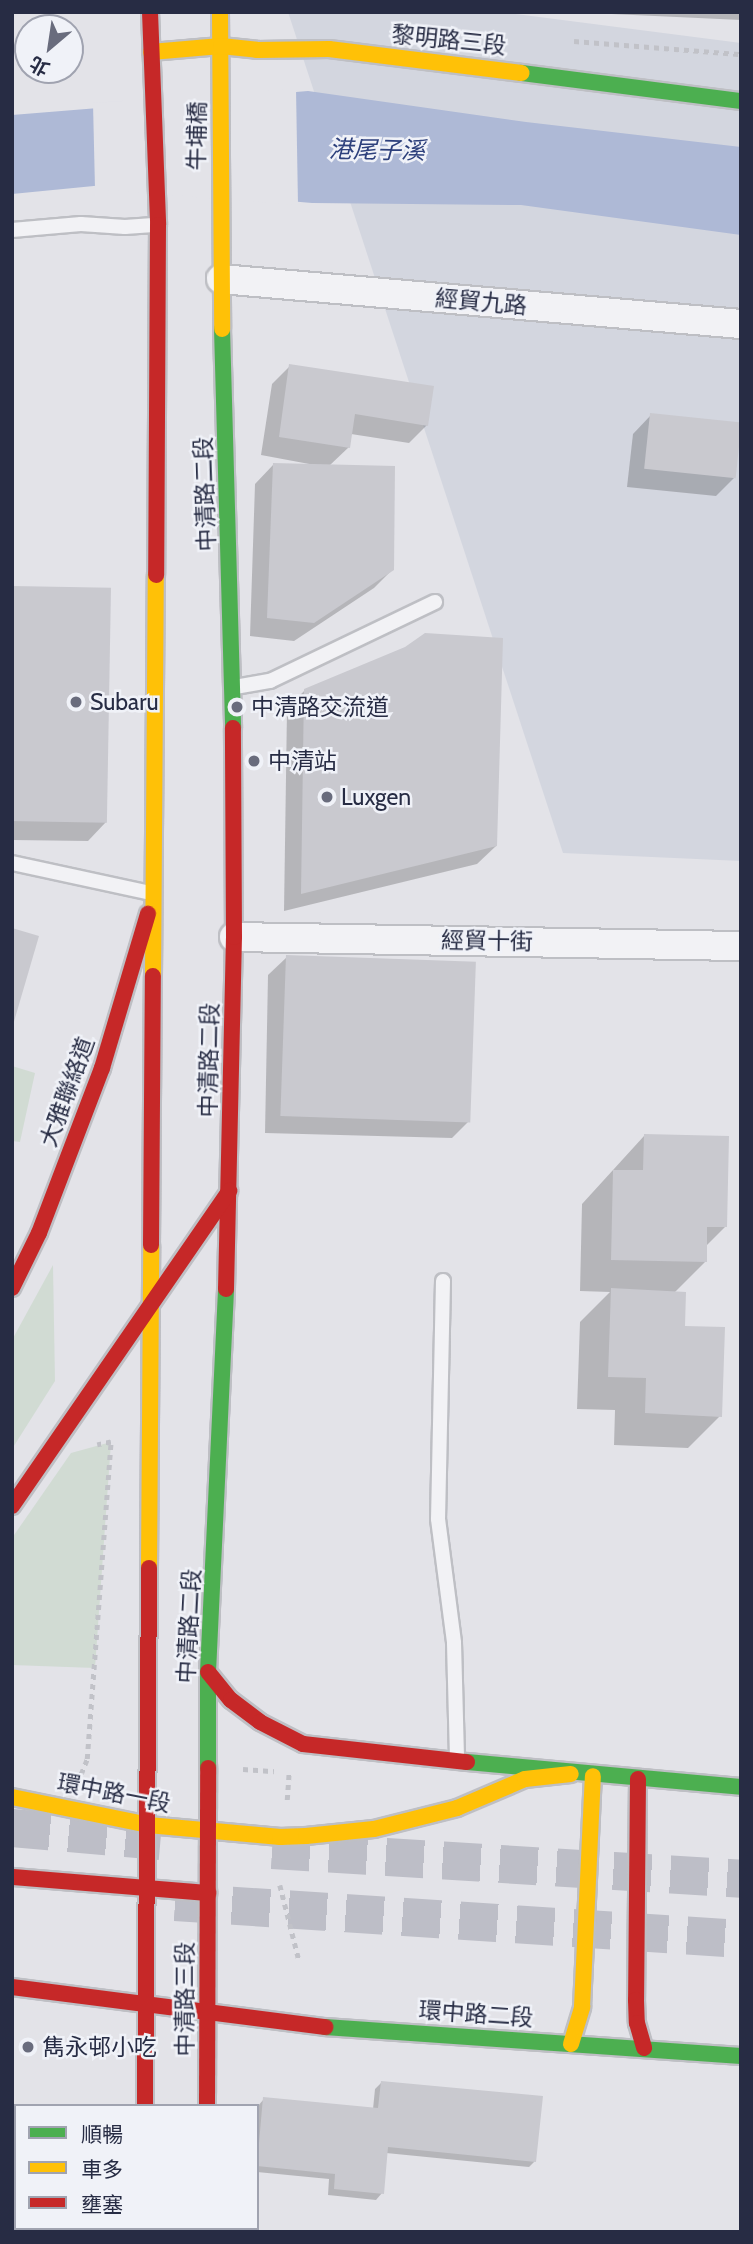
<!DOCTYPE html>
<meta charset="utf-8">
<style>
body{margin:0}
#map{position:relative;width:753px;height:2244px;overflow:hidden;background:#e3e3e8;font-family:Cabin,"Noto Sans TC",sans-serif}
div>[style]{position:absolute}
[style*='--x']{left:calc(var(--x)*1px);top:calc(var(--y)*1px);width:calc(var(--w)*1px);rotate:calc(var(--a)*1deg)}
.built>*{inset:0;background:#d3d6df}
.green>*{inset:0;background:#d1dbd3}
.water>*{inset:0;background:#aeb9d6}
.pier>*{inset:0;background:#e3e3e8}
.shadow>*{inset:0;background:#0003}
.building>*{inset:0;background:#c9c9cf;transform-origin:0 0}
.highway-tunnel>*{height:38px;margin-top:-19px;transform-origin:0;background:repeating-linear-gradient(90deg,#bdbec7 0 38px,transparent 0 57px)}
.path>*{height:4.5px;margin-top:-2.25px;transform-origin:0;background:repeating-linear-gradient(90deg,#c1c2c8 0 5px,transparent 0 10px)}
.roads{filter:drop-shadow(2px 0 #bebfc4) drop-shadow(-2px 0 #bebfc4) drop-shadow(0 2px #bebfc4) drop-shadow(0 -2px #bebfc4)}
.lane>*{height:14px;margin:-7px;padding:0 7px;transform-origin:7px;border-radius:7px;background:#f2f2f5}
.street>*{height:28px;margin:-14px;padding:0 14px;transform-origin:14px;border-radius:14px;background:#f2f2f5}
.fast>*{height:16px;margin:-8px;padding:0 8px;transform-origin:8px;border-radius:8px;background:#4caf50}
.slow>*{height:16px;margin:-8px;padding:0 8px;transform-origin:8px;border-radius:8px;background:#ffc107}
.jam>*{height:16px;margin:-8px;padding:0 8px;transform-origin:8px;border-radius:8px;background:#c62828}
.dots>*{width:19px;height:19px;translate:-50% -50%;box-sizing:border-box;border:4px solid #f0f2f8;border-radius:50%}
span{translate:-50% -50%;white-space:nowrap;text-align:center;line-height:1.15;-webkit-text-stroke:5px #f0f2f8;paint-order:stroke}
.street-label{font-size:23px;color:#272c44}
.poi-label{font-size:23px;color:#272c44}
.left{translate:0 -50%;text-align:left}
.water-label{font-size:24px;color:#2d407c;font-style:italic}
.frame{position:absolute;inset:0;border:14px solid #272c44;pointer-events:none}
.legend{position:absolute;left:14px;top:2104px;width:245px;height:126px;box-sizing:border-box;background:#f0f2f8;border:2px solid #a0a3b0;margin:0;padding:9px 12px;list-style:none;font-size:21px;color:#272c44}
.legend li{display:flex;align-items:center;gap:14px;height:35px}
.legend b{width:35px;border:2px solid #a0a3b0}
.north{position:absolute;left:14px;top:14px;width:70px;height:70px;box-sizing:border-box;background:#f0f2f8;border:2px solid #a0a3b0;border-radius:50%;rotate:209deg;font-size:19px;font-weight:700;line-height:28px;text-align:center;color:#272c44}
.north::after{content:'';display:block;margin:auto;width:24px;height:32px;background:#696c7d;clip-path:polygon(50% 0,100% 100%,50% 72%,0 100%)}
</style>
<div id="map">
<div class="built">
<i style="clip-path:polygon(288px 12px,500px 12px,741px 43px,741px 861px,563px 853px)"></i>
</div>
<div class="green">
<i style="clip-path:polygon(12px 1066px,35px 1073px,20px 1142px,12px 1141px)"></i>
<i style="clip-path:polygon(53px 1265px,55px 1381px,12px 1449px,12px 1340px)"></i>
<i style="clip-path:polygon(111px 1442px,95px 1668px,12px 1665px,12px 1538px,71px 1453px)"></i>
</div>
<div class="water">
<i style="clip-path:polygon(308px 91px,526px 122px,741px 147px,741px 235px,521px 205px,312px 203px,104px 185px,12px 194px,12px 115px)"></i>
</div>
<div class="pier">
<i style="clip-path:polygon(296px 89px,298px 205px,95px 189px,93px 103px)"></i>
</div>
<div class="shadow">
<i style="clip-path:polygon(590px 12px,741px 12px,741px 20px,590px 13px)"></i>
<i style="clip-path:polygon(290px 366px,427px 425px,409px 443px,351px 434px,349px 447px,329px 466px,393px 569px,374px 588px,294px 641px,250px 636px,255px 484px,273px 465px,320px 466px,261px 455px,272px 384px)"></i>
<i style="clip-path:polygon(651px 415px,734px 478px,716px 496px,627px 487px,633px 434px)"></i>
<i style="clip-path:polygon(12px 589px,106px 822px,88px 841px,12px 840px)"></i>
<i style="clip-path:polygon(305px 690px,496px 846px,477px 864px,284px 911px,287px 709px)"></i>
<i style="clip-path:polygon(287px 957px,470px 1120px,452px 1138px,265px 1133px,268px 975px)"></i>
<i style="clip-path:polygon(644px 1136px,725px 1227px,705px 1247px,705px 1262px,674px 1293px,683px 1328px,720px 1416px,688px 1448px,614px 1445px,615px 1410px,577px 1409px,580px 1322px,610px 1292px,580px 1291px,582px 1204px)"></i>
<i style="clip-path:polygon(381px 2083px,535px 2161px,529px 2167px,386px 2153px,382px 2193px,376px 2200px,328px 2195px,329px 2179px,257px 2172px,257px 2107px,264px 2099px,373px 2109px,375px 2089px)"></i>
</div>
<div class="building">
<i style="clip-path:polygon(289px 364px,434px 386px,428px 426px,355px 414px,350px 448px,279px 437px)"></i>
<i style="left:650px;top:413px;width:92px;height:56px;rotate:6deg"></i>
<i style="clip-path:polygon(273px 463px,395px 466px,394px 570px,314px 623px,267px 618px)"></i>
<i style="left:12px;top:586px;width:99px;height:235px;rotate:1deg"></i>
<i style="clip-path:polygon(425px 633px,503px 638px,497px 846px,301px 894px,304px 689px,405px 647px)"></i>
<i style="clip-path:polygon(12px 928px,39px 936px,13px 1025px,12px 1024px)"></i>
<i style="left:286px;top:955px;width:190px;height:161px;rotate:2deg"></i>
<i style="clip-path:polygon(644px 1134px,729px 1136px,727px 1227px,707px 1227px,707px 1262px,611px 1260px,613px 1170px,643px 1170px)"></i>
<i style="clip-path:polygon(611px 1288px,686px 1292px,685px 1326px,725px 1327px,722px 1417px,645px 1413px,646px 1378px,608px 1377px)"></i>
<i style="clip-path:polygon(381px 2081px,543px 2096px,536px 2162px,388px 2147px,384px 2194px,334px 2189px,335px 2174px,257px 2166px,263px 2097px,378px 2108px)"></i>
</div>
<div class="highway-tunnel">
<i style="--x:12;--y:1828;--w:149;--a:5"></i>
<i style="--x:272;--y:1850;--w:470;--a:3.5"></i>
<i style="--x:175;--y:1902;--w:567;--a:3.74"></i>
</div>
<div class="path">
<i style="--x:574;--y:41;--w:168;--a:4.5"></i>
<i style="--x:243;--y:1769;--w:31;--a:4"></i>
<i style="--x:79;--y:1774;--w:2;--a:0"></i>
<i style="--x:81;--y:1774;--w:16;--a:-68"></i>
<i style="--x:87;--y:1759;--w:318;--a:-85.7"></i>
<i style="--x:111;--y:1442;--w:14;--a:168"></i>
<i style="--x:287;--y:1800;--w:26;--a:-86"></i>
<i style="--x:280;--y:1885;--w:77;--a:75.8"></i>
</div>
<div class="roads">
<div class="lane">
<i style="--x:12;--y:230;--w:69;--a:-5"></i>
<i style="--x:81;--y:224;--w:44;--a:3.9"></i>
<i style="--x:125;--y:227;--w:32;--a:-4"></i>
<i style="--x:235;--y:687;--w:36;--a:-10"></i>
<i style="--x:270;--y:681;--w:183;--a:-25.6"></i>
<i style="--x:12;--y:863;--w:142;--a:12.2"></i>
<i style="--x:443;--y:1281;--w:238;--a:91.2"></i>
<i style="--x:438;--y:1519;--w:125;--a:82.6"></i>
<i style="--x:454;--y:1643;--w:117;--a:88.5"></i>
</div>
<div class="street">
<i style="--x:221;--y:279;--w:522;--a:4.95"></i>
<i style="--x:234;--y:937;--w:507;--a:1.02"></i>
</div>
<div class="fast">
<i style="--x:522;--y:73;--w:221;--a:7.3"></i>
<i style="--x:222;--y:329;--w:399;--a:88.4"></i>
<i style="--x:467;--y:1762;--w:275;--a:5.2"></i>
<i style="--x:208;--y:1768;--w:96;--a:-90"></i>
<i style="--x:208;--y:1672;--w:383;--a:-87.3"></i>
<i style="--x:325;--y:2027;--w:417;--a:4"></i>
</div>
<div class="slow">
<i style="--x:220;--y:12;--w:317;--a:89.6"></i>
<i style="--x:151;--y:52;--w:70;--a:-4.9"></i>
<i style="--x:221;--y:46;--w:36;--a:6"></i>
<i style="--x:257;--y:50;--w:72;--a:-0.8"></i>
<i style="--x:329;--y:49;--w:194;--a:7.1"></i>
<i style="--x:153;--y:976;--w:401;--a:-89.6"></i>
<i style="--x:149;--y:1568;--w:323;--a:-89.6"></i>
<i style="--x:12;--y:1797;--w:139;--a:11.6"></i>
<i style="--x:148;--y:1825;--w:133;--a:5.2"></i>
<i style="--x:280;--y:1837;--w:26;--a:-2"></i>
<i style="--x:306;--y:1836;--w:68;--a:-5.9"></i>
<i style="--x:374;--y:1829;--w:86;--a:-14.2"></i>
<i style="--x:457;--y:1808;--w:74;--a:-23.1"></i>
<i style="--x:525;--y:1779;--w:46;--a:-6.2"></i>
<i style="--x:571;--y:2044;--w:39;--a:-73"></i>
<i style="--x:582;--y:2007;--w:231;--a:-87.3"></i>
<i style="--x:143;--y:2228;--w:4;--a:90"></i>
<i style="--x:206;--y:2228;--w:4;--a:90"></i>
</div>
<div class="jam">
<i style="--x:150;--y:12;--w:213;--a:87.8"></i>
<i style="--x:158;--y:225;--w:350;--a:90.3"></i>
<i style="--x:151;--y:1245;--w:269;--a:-89.6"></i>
<i style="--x:12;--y:1288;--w:61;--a:-63.9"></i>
<i style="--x:39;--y:1233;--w:177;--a:-69.1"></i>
<i style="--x:102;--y:1068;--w:161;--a:-73.4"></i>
<i style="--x:226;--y:1289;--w:352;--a:-88.7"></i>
<i style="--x:234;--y:937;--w:209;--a:-90.3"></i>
<i style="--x:12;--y:1506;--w:383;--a:-55.4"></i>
<i style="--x:208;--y:1672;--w:36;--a:51"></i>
<i style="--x:231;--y:1700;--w:36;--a:37"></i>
<i style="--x:260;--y:1722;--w:48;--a:27.1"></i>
<i style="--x:303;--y:1744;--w:165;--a:6.3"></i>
<i style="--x:638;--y:1779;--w:221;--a:90.5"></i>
<i style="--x:636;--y:2000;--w:23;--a:88"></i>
<i style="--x:637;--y:2023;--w:26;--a:74"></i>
<i style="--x:12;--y:1877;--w:197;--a:4.7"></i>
<i style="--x:12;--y:1987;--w:316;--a:7.3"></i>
<i style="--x:145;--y:2106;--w:538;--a:-89.57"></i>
<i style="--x:207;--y:2106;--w:338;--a:-89.8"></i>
</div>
</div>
<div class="dots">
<i style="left:76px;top:702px;background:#696c7d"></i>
<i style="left:237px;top:707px;background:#696c7d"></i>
<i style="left:254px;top:761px;background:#696c7d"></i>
<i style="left:327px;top:797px;background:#696c7d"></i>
<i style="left:28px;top:2047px;background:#696c7d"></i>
</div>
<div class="street-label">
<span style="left:449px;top:40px;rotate:6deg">黎明路三段</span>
<span style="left:197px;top:136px;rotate:-89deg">牛埔橋</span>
<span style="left:481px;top:302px;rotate:5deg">經貿九路</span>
<span style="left:205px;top:494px;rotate:-92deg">中清路二段</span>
<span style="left:487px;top:941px;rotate:1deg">經貿十街</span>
<span style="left:209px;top:1060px;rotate:-89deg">中清路二段</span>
<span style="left:67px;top:1092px;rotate:-70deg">大雅聯絡道</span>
<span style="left:189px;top:1626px;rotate:-87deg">中清路二段</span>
<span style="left:114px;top:1793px;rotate:11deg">環中路一段</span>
<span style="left:185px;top:1999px;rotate:-90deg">中清路三段</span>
<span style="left:476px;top:2014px;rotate:4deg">環中路二段</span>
</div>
<div class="poi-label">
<span class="left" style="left:90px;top:702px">Subaru</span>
<span class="left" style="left:251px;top:707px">中清路交流道</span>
<span class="left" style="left:268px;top:761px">中清站</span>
<span class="left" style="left:341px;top:797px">Luxgen</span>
<span class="left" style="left:42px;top:2047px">雋永邨小吃</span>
</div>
<div class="water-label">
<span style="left:377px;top:150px;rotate:1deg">港尾子溪</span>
</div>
<div class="frame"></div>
<ul class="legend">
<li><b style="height:9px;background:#4caf50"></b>順暢</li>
<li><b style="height:9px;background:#ffc107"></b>車多</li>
<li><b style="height:9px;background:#c62828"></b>壅塞</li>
</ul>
<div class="north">北</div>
</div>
